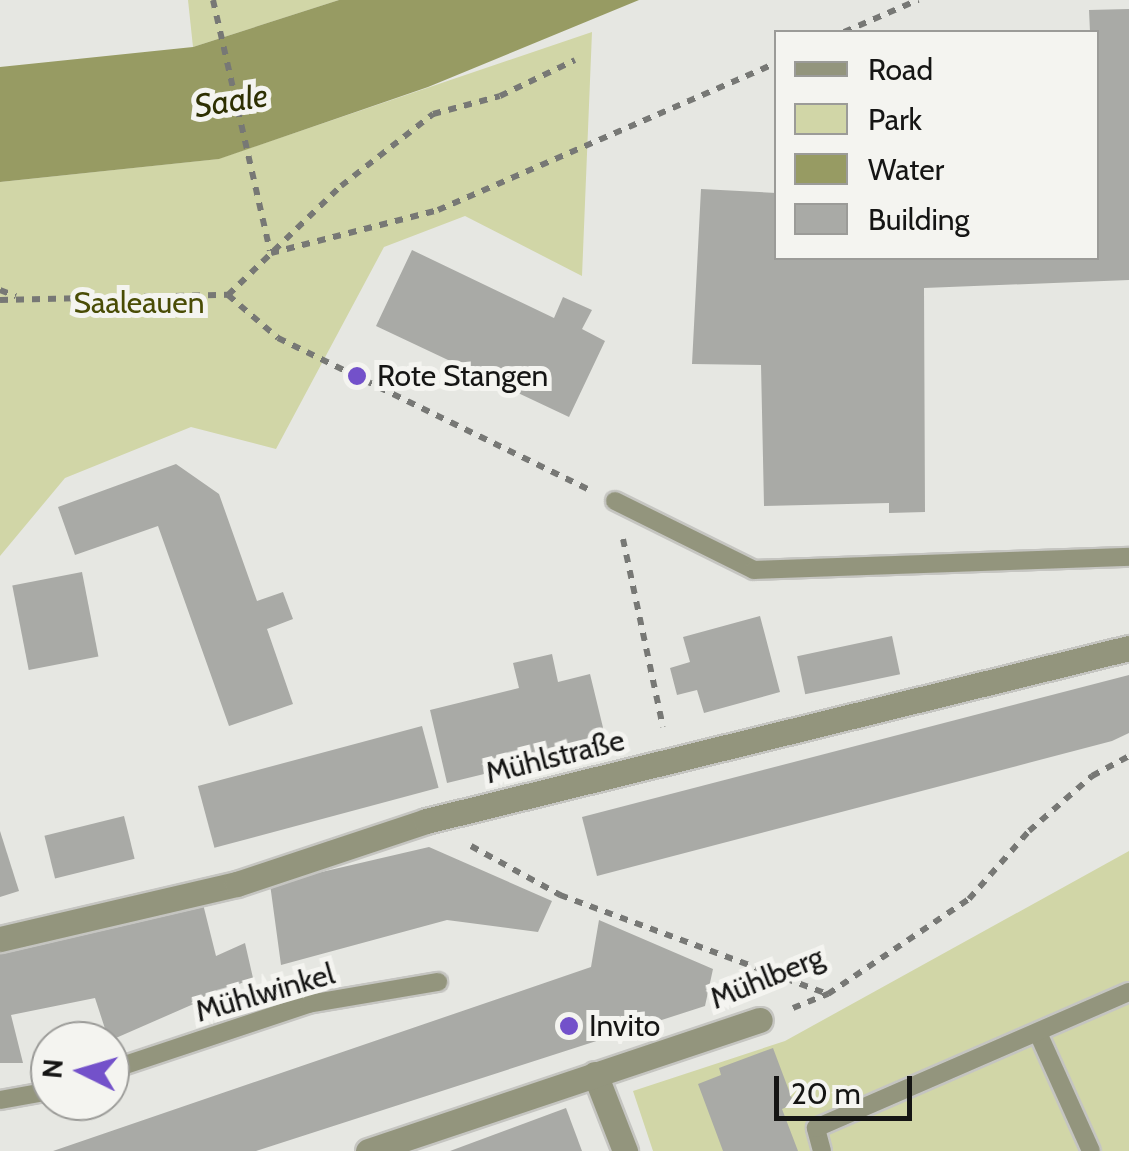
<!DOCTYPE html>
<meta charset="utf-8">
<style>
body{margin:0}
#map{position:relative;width:1129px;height:1151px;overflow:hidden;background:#e6e7e2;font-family:Cabin,sans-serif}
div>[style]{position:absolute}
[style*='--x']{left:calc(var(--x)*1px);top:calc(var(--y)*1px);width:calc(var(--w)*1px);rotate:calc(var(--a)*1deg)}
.green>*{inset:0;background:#d1d6a7}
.water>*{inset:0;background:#979b63}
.building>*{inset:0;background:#a9aaa6;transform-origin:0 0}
.path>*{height:6px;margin-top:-3px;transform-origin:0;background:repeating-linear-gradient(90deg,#777875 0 8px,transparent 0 16px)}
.roads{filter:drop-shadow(2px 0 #c5c5c1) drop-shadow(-2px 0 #c5c5c1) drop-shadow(0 2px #c5c5c1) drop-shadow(0 -2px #c5c5c1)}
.service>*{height:18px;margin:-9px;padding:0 9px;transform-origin:9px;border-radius:9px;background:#93957d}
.minor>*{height:25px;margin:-12.5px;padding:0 12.5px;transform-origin:12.5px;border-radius:12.5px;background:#93957d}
.dots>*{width:28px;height:28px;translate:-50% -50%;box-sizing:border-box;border:5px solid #f4f4f0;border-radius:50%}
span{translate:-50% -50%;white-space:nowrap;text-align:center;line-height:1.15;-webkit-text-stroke:10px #f4f4f0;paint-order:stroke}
.park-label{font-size:30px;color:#494c05}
.poi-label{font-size:30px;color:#151514}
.left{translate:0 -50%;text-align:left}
.street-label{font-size:30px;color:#151514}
.water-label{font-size:32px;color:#2e3002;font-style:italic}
.legend{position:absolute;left:774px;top:30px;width:325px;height:230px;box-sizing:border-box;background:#f4f4f0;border:2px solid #9b9b98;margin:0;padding:12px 18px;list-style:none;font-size:30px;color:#151514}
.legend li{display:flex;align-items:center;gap:20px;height:50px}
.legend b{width:50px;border:2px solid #9b9b98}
.north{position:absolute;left:30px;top:1021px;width:100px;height:100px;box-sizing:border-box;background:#f4f4f0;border:2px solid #9b9b98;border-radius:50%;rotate:275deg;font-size:28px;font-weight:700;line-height:40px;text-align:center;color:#151514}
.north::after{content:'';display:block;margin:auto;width:35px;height:45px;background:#7351ca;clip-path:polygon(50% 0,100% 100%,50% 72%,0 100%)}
.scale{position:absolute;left:774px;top:1076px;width:138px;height:45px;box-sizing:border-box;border:5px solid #151514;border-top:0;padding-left:12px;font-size:30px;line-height:35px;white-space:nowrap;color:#151514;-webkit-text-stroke:8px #f4f4f0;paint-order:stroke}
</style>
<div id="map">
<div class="green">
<i style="clip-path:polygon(188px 0,339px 0,193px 47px)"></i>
<i style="clip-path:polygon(592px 32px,582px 276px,465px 216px,384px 247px,276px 449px,191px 427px,65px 478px,0 556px,0 182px,218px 159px)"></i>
<i style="clip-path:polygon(1129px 851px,1129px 1151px,653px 1151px,633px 1091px,785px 1041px)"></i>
</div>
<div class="water">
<i style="clip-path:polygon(339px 0,639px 0,428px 87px,219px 159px,0 182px,0 67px,193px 47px)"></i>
</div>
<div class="building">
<i style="clip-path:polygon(1129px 9px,1129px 280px,924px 288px,925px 512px,889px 513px,889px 503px,764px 506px,761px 365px,692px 364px,701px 189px,776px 193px,776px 258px,1096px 258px,1096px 32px,1090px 32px,1089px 10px)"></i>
<i style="clip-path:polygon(412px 250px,554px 318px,563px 297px,592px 310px,582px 329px,605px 341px,569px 417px,376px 326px)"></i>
<i style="clip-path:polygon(176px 464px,219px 494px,257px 601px,283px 592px,293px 619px,267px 629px,293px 704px,229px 726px,158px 526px,75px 555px,58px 507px)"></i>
<i style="left:82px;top:572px;width:86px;height:71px;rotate:79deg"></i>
<i style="clip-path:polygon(760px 616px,780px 692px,704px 713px,697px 690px,677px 695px,670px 668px,690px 662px,683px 637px)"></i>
<i style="left:892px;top:636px;width:39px;height:97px;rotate:78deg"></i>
<i style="clip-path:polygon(552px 654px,558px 682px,590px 674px,607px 744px,447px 783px,430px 710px,519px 688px,513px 663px)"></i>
<i style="clip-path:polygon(1129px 675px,1129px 733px,1112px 741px,597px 876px,582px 817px)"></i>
<i style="left:422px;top:726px;width:64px;height:232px;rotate:75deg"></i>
<i style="left:124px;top:816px;width:44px;height:82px;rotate:76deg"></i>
<i style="clip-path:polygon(0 831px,19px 891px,0 897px)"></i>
<i style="clip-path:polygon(429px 847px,552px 901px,538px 932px,447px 920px,281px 965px,270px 884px)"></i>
<i style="clip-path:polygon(202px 900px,216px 956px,245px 943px,253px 978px,109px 1041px,95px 998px,11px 1015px,23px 1063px,0 1063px,0 951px)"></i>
<i style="clip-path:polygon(599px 920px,713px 969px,705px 1006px,256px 1151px,53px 1151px,591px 967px)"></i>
<i style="clip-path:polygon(773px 1048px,794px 1104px,782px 1109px,798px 1151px,723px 1151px,698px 1084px,721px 1075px,719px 1068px)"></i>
<i style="clip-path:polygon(566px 1108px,582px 1151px,450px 1151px)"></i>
</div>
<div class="path">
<i style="--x:213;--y:0;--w:257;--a:77.2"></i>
<i style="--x:844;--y:32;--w:81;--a:-23.4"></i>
<i style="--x:271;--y:253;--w:172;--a:-14.4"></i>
<i style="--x:438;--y:210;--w:369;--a:-23.5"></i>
<i style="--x:0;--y:290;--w:17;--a:21"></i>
<i style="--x:228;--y:295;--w:157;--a:-44"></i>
<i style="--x:341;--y:186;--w:117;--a:-38"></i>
<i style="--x:433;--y:114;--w:69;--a:-15"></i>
<i style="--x:500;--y:96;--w:83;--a:-25.6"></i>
<i style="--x:0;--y:300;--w:228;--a:-1.3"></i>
<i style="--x:228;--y:295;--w:66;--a:40.7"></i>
<i style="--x:278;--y:338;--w:345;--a:26"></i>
<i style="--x:623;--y:539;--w:192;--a:78"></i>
<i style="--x:471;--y:846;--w:102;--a:28.8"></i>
<i style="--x:560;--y:895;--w:286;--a:20.3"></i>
<i style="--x:793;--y:1008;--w:38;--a:-22"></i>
<i style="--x:828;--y:994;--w:170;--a:-34"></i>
<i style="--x:969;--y:899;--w:91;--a:-48.6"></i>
<i style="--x:1029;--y:831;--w:84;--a:-41.1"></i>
<i style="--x:1092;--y:776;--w:42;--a:-28.4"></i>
</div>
<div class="roads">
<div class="service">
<i style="--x:615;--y:501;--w:155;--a:26.4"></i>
<i style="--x:754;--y:570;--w:375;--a:-2"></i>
<i style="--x:1038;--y:1033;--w:129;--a:65.8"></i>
<i style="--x:110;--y:1070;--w:209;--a:-18.4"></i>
<i style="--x:308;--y:1004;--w:132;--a:-9.6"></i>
<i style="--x:0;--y:1100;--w:51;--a:-10.2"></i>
<i style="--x:822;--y:1151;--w:24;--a:-105"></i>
<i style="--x:816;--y:1128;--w:341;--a:-23.5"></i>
</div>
<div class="minor">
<i style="--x:0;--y:939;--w:243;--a:-13.1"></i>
<i style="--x:237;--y:884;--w:199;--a:-18.4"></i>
<i style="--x:426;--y:821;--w:724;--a:-13.83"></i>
<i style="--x:595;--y:1074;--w:83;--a:68.7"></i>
<i style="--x:368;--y:1151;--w:413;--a:-18.5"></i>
</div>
</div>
<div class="dots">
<i style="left:357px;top:376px;background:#7351ca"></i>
<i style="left:569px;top:1026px;background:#7351ca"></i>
</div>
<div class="park-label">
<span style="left:139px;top:303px">Saaleauen</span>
</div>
<div class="poi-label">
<span class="left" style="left:377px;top:376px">Rote Stangen</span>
<span class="left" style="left:589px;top:1026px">Invito</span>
</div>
<div class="street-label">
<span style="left:555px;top:757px;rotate:-14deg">Mühlstraße</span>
<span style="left:767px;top:978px;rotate:-22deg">Mühlberg</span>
<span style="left:265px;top:993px;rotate:-16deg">Mühlwinkel</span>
</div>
<div class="water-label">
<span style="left:231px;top:101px;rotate:-9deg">Saale</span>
</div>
<ul class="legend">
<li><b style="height:12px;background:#93957d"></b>Road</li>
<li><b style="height:28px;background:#d1d6a7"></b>Park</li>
<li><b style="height:28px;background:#979b63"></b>Water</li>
<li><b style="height:28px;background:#a9aaa6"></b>Building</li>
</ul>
<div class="north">N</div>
<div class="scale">20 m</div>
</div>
